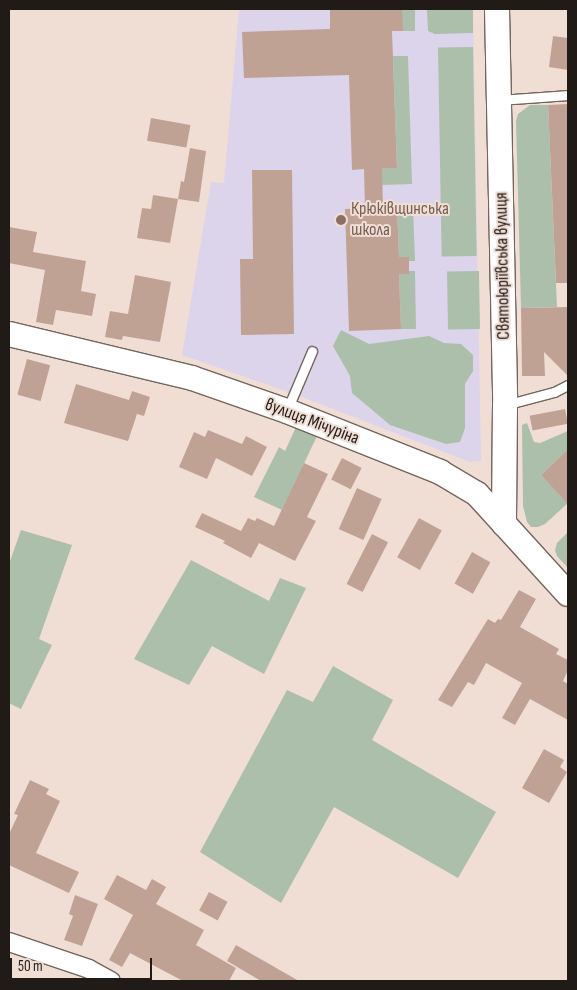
<!DOCTYPE html>
<meta charset="utf-8">
<style>
body{margin:0}
#map{position:relative;width:577px;height:990px;overflow:hidden;background:#f0ded5;font-family:"Sofia Sans Condensed",sans-serif}
div>[style]{position:absolute}
[style*='--x']{left:calc(var(--x)*1px);top:calc(var(--y)*1px);width:calc(var(--w)*1px);rotate:calc(var(--a)*1deg)}
.education>*{inset:0;background:#dcd4ea}
.green>*{inset:0;background:#acbfab;transform-origin:0 0}
.building>*{inset:0;background:#c0a294;transform-origin:0 0}
.roads{filter:drop-shadow(1px 0 #74655d) drop-shadow(-1px 0 #74655d) drop-shadow(0 1px #74655d) drop-shadow(0 -1px #74655d)}
.lane>*{height:9px;margin:-4.5px;padding:0 4.5px;transform-origin:4.5px;border-radius:4.5px;background:#fff}
.street>*{height:18px;margin:-9px;padding:0 9px;transform-origin:9px;border-radius:9px;background:#fff}
.secondary>*{height:24px;margin:-12px;padding:0 12px;transform-origin:12px;border-radius:12px;background:#fff}
.dots>*{width:14px;height:14px;translate:-50% -50%;box-sizing:border-box;border:2px solid #f0ded5;border-radius:50%}
span{translate:-50% -50%;white-space:nowrap;text-align:center;line-height:1.15;-webkit-text-stroke:4px #f0ded5;paint-order:stroke}
.education-label{font-size:18px;color:#785e54}
.left{translate:0 -50%;text-align:left}
.street-label{font-size:18px;color:#211b18}
.frame{position:absolute;inset:0;border:10px solid #211b18;pointer-events:none}
.scale{position:absolute;left:10px;top:958px;width:142px;height:22px;box-sizing:border-box;border:2px solid #211b18;border-top:0;padding-left:6px;font-size:15px;line-height:18px;white-space:nowrap;color:#211b18;-webkit-text-stroke:4px #f0ded5;paint-order:stroke}
</style>
<div id="map">
<div class="education">
<i style="clip-path:polygon(239px 9px,473px 9px,481px 461px,470px 462px,294px 394px,182px 355px,211px 182px,224px 183px)"></i>
</div>
<div class="green">
<i style="left:402px;top:9px;width:13px;height:22px"></i>
<i style="clip-path:polygon(427px 9px,473px 9px,473px 33px,435px 34px,428px 31px)"></i>
<i style="left:473px;top:47px;width:209px;height:35px;rotate:89deg"></i>
<i style="clip-path:polygon(393px 56px,408px 56px,412px 184px,382px 185px,382px 168px,397px 168px)"></i>
<i style="clip-path:polygon(530px 105px,548px 105px,557px 307px,521px 308px,516px 121px,518px 114px)"></i>
<i style="clip-path:polygon(397px 207px,413px 207px,415px 261px,409px 261px,409px 257px,399px 257px)"></i>
<i style="clip-path:polygon(409px 271px,415px 271px,416px 329px,401px 329px,399px 274px,409px 274px)"></i>
<i style="left:479px;top:271px;width:58px;height:32px;rotate:89deg"></i>
<i style="clip-path:polygon(341px 330px,369px 344px,429px 336px,444px 343px,461px 344px,473px 355px,473px 371px,465px 384px,465px 428px,460px 442px,446px 444px,390px 425px,352px 393px,350px 376px,333px 346px)"></i>
<i style="clip-path:polygon(527px 423px,534px 442px,540px 443px,568px 431px,568px 449px,541px 475px,568px 503px,545px 524px,538px 527px,531px 527px,527px 522px,523px 506px,522px 425px)"></i>
<i style="clip-path:polygon(296px 427px,317px 436px,282px 510px,254px 497px,279px 447px,285px 451px)"></i>
<i style="clip-path:polygon(21px 530px,72px 545px,39px 639px,52px 645px,21px 709px,9px 703px,9px 564px)"></i>
<i style="clip-path:polygon(568px 532px,568px 568px,557px 556px,555px 550px,557px 543px)"></i>
<i style="clip-path:polygon(191px 560px,269px 601px,280px 578px,306px 588px,264px 674px,212px 646px,189px 685px,134px 659px)"></i>
<i style="clip-path:polygon(333px 666px,393px 700px,372px 740px,496px 812px,458px 878px,334px 807px,281px 903px,200px 852px,287px 690px,313px 702px)"></i>
</div>
<div class="building">
<i style="clip-path:polygon(330px 9px,402px 9px,403px 31px,392px 31px,397px 168px,382px 168px,383px 207px,397px 207px,399px 257px,409px 257px,409px 274px,399px 274px,401px 329px,349px 331px,345px 209px,365px 208px,364px 169px,352px 170px,349px 75px,244px 78px,242px 32px,330px 29px)"></i>
<i style="clip-path:polygon(553px 36px,568px 38px,568px 70px,549px 67px)"></i>
<i style="clip-path:polygon(568px 104px,568px 283px,556px 283px,548px 105px)"></i>
<i style="left:151px;top:118px;width:40px;height:23px;rotate:10deg"></i>
<i style="clip-path:polygon(190px 148px,206px 151px,199px 202px,178px 199px,181px 181px,184px 182px)"></i>
<i style="clip-path:polygon(252px 170px,292px 170px,294px 334px,241px 335px,240px 259px,253px 259px)"></i>
<i style="clip-path:polygon(153px 195px,178px 199px,170px 243px,137px 238px,142px 208px,151px 209px)"></i>
<i style="clip-path:polygon(9px 227px,37px 232px,33px 252px,86px 261px,81px 291px,96px 294px,92px 316px,56px 310px,53px 325px,36px 322px,45px 270px,9px 263px)"></i>
<i style="clip-path:polygon(135px 275px,171px 282px,160px 342px,123px 336px,122px 340px,105px 337px,110px 311px,128px 314px)"></i>
<i style="clip-path:polygon(568px 307px,568px 376px,544px 352px,545px 376px,522px 376px,521px 308px)"></i>
<i style="left:27px;top:359px;width:24px;height:37px;rotate:15deg"></i>
<i style="clip-path:polygon(76px 384px,129px 400px,132px 391px,150px 397px,144px 416px,137px 414px,128px 441px,64px 423px)"></i>
<i style="left:565px;top:409px;width:15px;height:36px;rotate:79deg"></i>
<i style="clip-path:polygon(208px 430px,242px 444px,246px 436px,267px 447px,252px 476px,216px 458px,207px 479px,179px 467px,194px 432px,205px 437px)"></i>
<i style="clip-path:polygon(568px 449px,568px 504px,541px 475px)"></i>
<i style="left:342px;top:458px;width:22px;height:24px;rotate:27deg"></i>
<i style="clip-path:polygon(304px 463px,328px 474px,307px 517px,316px 521px,295px 561px,259px 543px,251px 558px,223px 543px,225px 541px,195px 527px,202px 513px,241px 531px,248px 518px,255px 521px,257px 518px,274px 526px)"></i>
<i style="left:357px;top:488px;width:27px;height:45px;rotate:24deg"></i>
<i style="left:419px;top:518px;width:26px;height:45px;rotate:29deg"></i>
<i style="left:372px;top:534px;width:18px;height:56px;rotate:27deg"></i>
<i style="left:472px;top:552px;width:21px;height:36px;rotate:29deg"></i>
<i style="clip-path:polygon(519px 590px,536px 599px,520px 627px,559px 649px,556px 654px,568px 660px,568px 670px,563px 681px,568px 684px,568px 720px,530px 699px,515px 725px,502px 718px,522px 683px,486px 663px,474px 685px,468px 682px,452px 707px,438px 700px,488px 619px,495px 623px,498px 619px,501px 620px)"></i>
<i style="clip-path:polygon(544px 749px,564px 760px,560px 767px,567px 772px,549px 803px,522px 788px)"></i>
<i style="clip-path:polygon(30px 780px,49px 789px,46px 794px,60px 801px,36px 853px,79px 872px,69px 893px,9px 865px,9px 834px,18px 815px,14px 814px)"></i>
<i style="clip-path:polygon(117px 875px,146px 890px,152px 879px,166px 887px,156px 904px,204px 930px,196px 945px,236px 968px,229px 981px,183px 981px,130px 953px,122px 967px,109px 960px,133px 915px,104px 899px)"></i>
<i style="left:209px;top:892px;width:21px;height:21px;rotate:28deg"></i>
<i style="clip-path:polygon(75px 895px,98px 904px,82px 946px,64px 940px,73px 916px,69px 914px)"></i>
<i style="clip-path:polygon(236px 945px,299px 981px,261px 981px,227px 961px)"></i>
</div>
<div class="roads">
<div class="lane">
<i style="--x:500;--y:100;--w:68;--a:-4.2"></i>
<i style="--x:505;--y:405;--w:51;--a:-14.9"></i>
<i style="--x:554;--y:392;--w:16;--a:-27"></i>
<i style="--x:287;--y:410;--w:64;--a:-67"></i>
</div>
<div class="street">
<i style="--x:9;--y:942;--w:84;--a:18.6"></i>
<i style="--x:89;--y:969;--w:25;--a:29"></i>
</div>
<div class="secondary">
<i style="--x:497;--y:9;--w:396;--a:88.8"></i>
<i style="--x:505;--y:405;--w:119;--a:90.5"></i>
<i style="--x:9;--y:334;--w:188;--a:13.5"></i>
<i style="--x:192;--y:378;--w:101;--a:19.2"></i>
<i style="--x:287;--y:411;--w:165;--a:21.7"></i>
<i style="--x:440;--y:472;--w:43;--a:30.7"></i>
<i style="--x:477;--y:494;--w:135;--a:47.7"></i>
</div>
</div>
<div class="dots">
<i style="left:341px;top:220px;background:#8d6e63"></i>
</div>
<div class="education-label">
<span class="left" style="left:351px;top:220px">Крюківщинська<br>школа</span>
</div>
<div class="street-label">
<span style="left:503px;top:266px;rotate:-91deg">Святоюріївська вулиця</span>
<span style="left:312px;top:422px;rotate:21deg">вулиця Мічуріна</span>
</div>
<div class="frame"></div>
<div class="scale">50 m</div>
</div>
